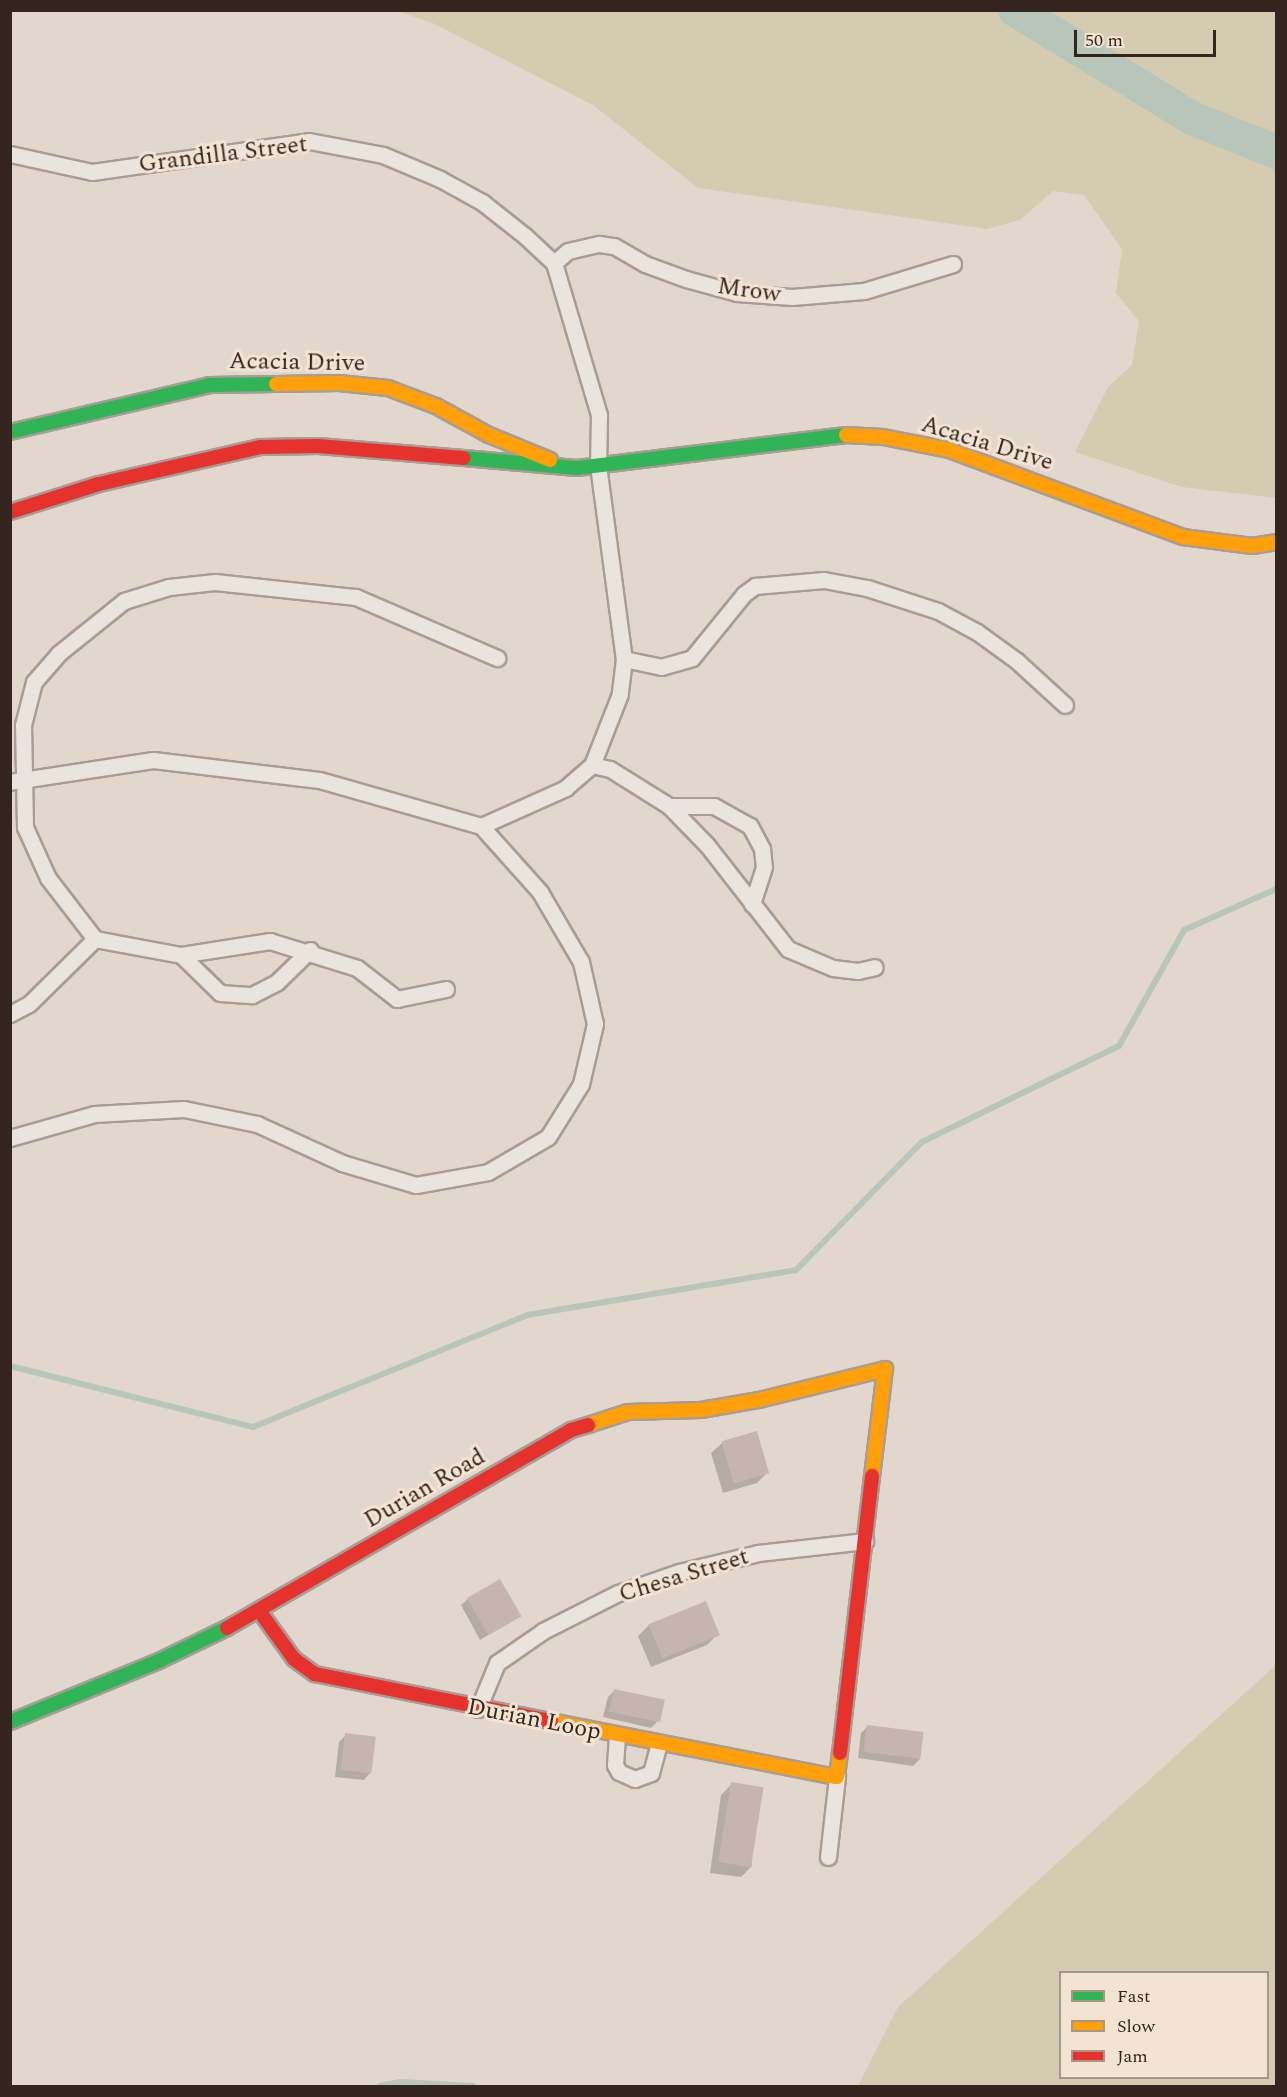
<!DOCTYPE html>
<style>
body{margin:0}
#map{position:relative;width:1287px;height:2097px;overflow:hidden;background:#e2d7cc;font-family:Spectral,serif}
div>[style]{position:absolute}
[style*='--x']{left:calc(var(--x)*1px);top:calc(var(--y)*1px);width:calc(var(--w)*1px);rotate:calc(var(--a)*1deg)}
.green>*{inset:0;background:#d3ccb0}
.shadow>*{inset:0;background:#0003}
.stream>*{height:6px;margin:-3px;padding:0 3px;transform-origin:3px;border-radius:3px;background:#b8c6ba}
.river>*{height:34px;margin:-17px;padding:0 17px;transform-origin:17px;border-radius:17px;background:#b8c6ba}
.building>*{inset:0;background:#c5b5ae;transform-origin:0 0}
.roads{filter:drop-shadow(2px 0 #a79d96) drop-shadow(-2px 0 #a79d96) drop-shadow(0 2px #a79d96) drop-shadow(0 -2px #a79d96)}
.street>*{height:15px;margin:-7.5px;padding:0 7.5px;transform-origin:7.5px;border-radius:7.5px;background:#eae4de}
.fast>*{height:14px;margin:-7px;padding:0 7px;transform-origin:7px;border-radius:7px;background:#30b455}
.slow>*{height:14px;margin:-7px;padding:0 7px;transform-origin:7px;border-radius:7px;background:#ff9f0a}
.jam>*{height:14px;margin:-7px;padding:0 7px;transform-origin:7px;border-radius:7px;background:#e5322d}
span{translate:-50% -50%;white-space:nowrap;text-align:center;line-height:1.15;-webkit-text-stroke:6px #f2e3d3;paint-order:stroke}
.street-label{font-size:24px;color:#35251f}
.frame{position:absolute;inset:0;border:12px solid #35251f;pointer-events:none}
.legend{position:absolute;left:1059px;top:1971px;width:210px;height:108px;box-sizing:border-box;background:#f2e3d3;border:2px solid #a6978b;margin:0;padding:8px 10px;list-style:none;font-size:18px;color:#35251f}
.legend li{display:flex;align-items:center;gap:12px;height:30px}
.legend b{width:30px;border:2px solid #a6978b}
.scale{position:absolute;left:1074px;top:30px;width:142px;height:27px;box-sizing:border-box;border:3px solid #35251f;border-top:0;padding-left:8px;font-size:18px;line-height:21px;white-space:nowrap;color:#35251f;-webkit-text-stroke:4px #f2e3d3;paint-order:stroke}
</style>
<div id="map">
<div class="green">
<i style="clip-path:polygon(397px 11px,1276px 11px,1276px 498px,1182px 487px,1075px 452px,1108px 387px,1132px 365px,1139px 321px,1116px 293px,1122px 249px,1084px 195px,1053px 191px,1020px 220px,987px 229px,698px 188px,593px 105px,435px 24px)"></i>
<i style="clip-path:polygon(evenodd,1276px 1665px,1276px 2086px,858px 2086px,898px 2007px,1276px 1665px,1060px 1972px,1268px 1972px,1268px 2078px,1060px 2078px,1060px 1972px)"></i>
</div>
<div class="shadow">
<i style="clip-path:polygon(722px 1443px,768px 1472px,757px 1483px,723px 1493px,711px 1453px)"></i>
<i style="clip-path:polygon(468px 1599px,519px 1616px,480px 1640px,461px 1605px)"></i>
<i style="clip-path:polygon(649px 1625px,718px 1634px,707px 1645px,651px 1667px,638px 1636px)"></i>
<i style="clip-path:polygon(615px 1690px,658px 1721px,651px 1728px,603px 1717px,608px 1697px)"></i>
<i style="clip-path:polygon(868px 1726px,920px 1759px,913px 1766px,858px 1758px,861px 1733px)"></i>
<i style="clip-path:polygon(346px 1735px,370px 1773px,364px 1780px,335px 1777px,339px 1742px)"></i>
<i style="clip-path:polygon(732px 1784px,752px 1866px,741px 1877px,710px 1873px,721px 1795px)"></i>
</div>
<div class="stream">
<i style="--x:10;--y:1366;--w:251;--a:14.1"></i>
<i style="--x:253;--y:1427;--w:296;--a:-22.2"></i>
<i style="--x:527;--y:1315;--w:273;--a:-9.5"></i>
<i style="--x:796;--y:1270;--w:180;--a:-45.5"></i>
<i style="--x:922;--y:1142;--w:219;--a:-26"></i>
<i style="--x:1119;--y:1046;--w:133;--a:-60.7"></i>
<i style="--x:1184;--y:930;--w:101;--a:-24"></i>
<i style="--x:380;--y:2086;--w:21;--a:-11"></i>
<i style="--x:401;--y:2082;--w:72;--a:3.2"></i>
</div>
<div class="river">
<i style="--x:1015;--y:10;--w:207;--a:31.4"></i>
<i style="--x:1192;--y:118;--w:91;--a:22"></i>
</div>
<div class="building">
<i style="left:757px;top:1431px;width:44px;height:37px;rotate:74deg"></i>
<i style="left:500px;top:1579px;width:43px;height:38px;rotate:60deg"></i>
<i style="left:706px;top:1601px;width:37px;height:62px;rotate:68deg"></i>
<i style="left:614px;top:1689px;width:52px;height:23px;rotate:12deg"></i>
<i style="left:867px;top:1725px;width:57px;height:27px;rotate:7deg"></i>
<i style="left:345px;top:1733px;width:31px;height:37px;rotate:7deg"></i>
<i style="left:731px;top:1782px;width:33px;height:81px;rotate:9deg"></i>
</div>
<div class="roads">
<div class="street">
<i style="--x:10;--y:154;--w:84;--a:12.4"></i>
<i style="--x:92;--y:172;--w:219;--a:-8.1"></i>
<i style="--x:309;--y:141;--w:75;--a:10.7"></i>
<i style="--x:383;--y:155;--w:62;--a:22.8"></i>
<i style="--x:440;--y:179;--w:48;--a:28.7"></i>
<i style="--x:482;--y:202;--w:55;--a:38.3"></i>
<i style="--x:525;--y:236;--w:40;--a:43"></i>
<i style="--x:554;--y:263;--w:159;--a:73.5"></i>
<i style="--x:599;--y:415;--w:50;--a:91.1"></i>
<i style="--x:598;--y:465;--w:196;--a:82.4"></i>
<i style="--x:624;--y:659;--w:35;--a:97"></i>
<i style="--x:620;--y:694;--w:76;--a:111.5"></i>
<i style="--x:592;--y:765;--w:35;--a:139"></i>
<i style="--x:566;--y:788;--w:93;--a:155.9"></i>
<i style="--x:481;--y:826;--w:168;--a:-164.1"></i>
<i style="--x:319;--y:780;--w:167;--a:-173.1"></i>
<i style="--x:153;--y:760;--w:145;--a:171.3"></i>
<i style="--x:554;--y:263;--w:18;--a:-41"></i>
<i style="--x:568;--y:251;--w:32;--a:-13"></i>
<i style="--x:599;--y:244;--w:15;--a:8"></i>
<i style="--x:614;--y:246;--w:36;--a:30"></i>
<i style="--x:645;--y:264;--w:44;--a:20.1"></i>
<i style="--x:686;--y:279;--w:53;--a:15.4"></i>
<i style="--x:737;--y:293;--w:55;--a:4.2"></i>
<i style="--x:792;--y:297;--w:72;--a:-4.8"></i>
<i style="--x:864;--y:291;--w:93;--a:-16.9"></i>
<i style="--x:624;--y:659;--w:38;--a:12"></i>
<i style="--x:661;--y:667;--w:32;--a:-16"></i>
<i style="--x:692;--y:658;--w:82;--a:-50.9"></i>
<i style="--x:744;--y:594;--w:14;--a:-36"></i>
<i style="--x:755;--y:586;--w:69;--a:-5"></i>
<i style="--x:824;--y:580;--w:44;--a:10.5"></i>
<i style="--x:867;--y:588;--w:75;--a:17.9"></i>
<i style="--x:938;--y:611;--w:44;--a:28.3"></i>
<i style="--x:977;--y:632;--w:49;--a:35.9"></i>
<i style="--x:1017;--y:661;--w:65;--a:42.5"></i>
<i style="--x:592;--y:765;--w:18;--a:13"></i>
<i style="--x:610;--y:769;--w:70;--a:32.1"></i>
<i style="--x:669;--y:806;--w:54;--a:45.7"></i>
<i style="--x:707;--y:845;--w:132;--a:52.1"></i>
<i style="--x:788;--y:949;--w:49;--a:22.9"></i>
<i style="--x:833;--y:968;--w:25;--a:7"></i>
<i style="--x:858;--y:971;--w:17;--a:-13"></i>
<i style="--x:669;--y:806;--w:45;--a:0"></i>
<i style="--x:714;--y:806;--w:41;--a:29.1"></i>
<i style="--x:750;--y:826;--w:26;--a:62"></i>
<i style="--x:762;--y:849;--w:18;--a:84"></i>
<i style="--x:764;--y:867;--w:39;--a:108"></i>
<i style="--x:181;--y:955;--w:54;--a:44.3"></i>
<i style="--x:220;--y:993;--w:32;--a:4"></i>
<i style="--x:252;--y:995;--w:28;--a:-27"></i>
<i style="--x:277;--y:982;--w:46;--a:-44.1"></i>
<i style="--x:446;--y:989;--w:50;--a:168.5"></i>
<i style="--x:397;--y:999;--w:51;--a:-142.2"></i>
<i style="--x:357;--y:968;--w:91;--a:-162.8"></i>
<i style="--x:270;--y:941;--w:90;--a:171.1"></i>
<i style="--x:181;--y:955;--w:87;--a:-169.5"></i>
<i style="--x:95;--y:939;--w:77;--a:-127.6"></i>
<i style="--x:48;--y:878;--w:56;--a:-114.3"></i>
<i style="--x:25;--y:827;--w:102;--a:-91.1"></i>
<i style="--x:23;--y:725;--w:44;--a:-75.7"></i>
<i style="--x:34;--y:682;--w:37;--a:-49"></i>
<i style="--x:58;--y:654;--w:85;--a:-38.8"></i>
<i style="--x:124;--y:601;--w:47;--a:-17.3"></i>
<i style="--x:169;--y:587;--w:46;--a:-6.2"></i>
<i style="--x:215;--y:582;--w:142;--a:6.1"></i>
<i style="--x:356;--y:597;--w:154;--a:23.4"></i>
<i style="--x:10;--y:1014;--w:21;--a:-28"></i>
<i style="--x:29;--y:1004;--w:93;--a:-44.6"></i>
<i style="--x:10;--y:1138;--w:87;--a:-15.9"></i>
<i style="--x:94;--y:1114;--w:90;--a:-3.2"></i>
<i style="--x:184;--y:1109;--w:75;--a:11.6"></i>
<i style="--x:257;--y:1124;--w:94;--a:24.6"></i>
<i style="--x:342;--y:1163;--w:77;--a:16.6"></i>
<i style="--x:416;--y:1185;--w:73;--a:-10.2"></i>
<i style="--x:488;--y:1172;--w:69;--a:-30.3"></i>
<i style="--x:548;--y:1137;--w:62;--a:-58.1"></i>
<i style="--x:581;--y:1084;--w:62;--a:-76.9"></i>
<i style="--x:595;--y:1024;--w:64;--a:-102.7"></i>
<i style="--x:581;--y:962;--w:81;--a:-120.4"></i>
<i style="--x:540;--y:892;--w:89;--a:-131.8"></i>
<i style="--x:478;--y:1709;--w:50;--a:-67.6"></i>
<i style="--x:497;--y:1663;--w:56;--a:-34.8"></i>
<i style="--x:543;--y:1631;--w:84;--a:-26.9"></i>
<i style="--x:618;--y:1593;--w:65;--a:-19"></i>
<i style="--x:679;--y:1572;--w:81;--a:-13.5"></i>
<i style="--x:758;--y:1553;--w:108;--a:-6.4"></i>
<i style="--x:617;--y:1736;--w:29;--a:94"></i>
<i style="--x:615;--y:1765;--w:8;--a:60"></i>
<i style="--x:619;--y:1772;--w:17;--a:24"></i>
<i style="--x:635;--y:1779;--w:17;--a:-21"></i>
<i style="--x:651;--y:1773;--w:30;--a:-75"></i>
<i style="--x:828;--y:1857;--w:81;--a:-83.6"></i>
</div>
<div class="fast">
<i style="--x:10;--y:432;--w:205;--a:-13.2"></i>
<i style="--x:210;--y:385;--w:66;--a:-0.9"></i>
<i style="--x:464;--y:458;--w:113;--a:5.1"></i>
<i style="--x:577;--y:468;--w:271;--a:-7"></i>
<i style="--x:10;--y:1722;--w:163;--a:-22.3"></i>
<i style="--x:161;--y:1660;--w:73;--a:-25.9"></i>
</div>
<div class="slow">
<i style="--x:276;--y:384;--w:63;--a:-0.9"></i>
<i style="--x:339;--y:383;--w:49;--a:5.8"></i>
<i style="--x:388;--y:388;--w:51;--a:20.6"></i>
<i style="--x:436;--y:406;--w:60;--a:28.7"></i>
<i style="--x:489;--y:435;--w:66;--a:22.3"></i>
<i style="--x:846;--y:435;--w:37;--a:3"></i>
<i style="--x:883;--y:437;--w:67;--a:11.1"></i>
<i style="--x:949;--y:450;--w:250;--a:20.4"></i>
<i style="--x:1183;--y:537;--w:70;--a:7.4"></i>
<i style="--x:1252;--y:546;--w:24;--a:-9"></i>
<i style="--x:588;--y:1425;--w:42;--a:-18"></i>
<i style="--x:628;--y:1412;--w:73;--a:-1.6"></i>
<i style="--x:701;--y:1410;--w:59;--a:-9.8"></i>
<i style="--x:759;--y:1400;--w:130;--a:-13.8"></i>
<i style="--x:885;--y:1369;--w:108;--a:96.9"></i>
<i style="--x:551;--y:1721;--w:291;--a:11.1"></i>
<i style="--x:837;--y:1777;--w:24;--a:-83"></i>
</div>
<div class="jam">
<i style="--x:10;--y:512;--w:93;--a:-17.5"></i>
<i style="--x:99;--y:484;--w:166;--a:-12.9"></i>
<i style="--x:261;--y:447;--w:57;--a:-1"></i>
<i style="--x:318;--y:446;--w:146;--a:4.7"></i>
<i style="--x:260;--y:1612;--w:58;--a:54.1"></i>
<i style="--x:294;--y:1659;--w:26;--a:36"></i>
<i style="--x:315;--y:1674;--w:241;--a:11.3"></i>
<i style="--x:227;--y:1628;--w:397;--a:-29.9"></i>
<i style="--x:571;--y:1430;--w:18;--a:-16"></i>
<i style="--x:840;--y:1753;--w:279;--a:-83.4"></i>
</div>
</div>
<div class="street-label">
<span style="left:223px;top:155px;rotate:-7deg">Grandilla Street</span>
<span style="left:749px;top:291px;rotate:8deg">Mrow</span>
<span style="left:297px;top:363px;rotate:1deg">Acacia Drive</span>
<span style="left:987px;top:444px;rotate:17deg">Acacia Drive</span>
<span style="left:425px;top:1489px;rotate:-30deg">Durian Road</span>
<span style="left:684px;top:1576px;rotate:-17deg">Chesa Street</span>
<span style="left:534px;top:1720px;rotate:11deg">Durian Loop</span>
</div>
<div class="frame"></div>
<ul class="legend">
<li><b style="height:8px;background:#30b455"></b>Fast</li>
<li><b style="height:8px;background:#ff9f0a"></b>Slow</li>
<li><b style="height:8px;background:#e5322d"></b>Jam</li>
</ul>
<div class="scale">50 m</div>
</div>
